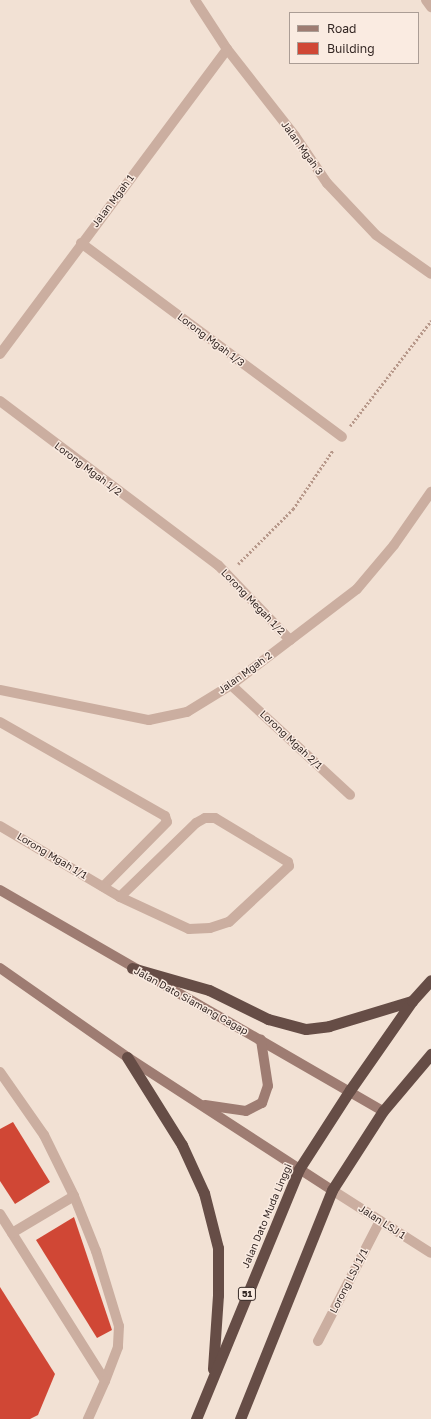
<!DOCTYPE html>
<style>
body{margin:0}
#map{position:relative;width:431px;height:1419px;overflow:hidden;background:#f2e1d4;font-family:"Golos Text",sans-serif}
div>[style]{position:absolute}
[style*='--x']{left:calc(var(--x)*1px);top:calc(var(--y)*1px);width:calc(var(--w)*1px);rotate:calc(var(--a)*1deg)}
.building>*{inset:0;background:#d04735}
.path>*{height:2.5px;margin-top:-1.25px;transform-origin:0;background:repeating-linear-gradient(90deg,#b7988a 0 2px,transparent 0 4px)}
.service>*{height:10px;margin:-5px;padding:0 5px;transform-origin:5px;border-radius:5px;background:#cbaea0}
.minor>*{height:10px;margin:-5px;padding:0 5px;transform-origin:5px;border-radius:5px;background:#cbaea0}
.secondary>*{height:10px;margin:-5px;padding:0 5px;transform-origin:5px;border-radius:5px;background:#9e7c72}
.trunk>*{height:11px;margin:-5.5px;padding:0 5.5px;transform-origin:5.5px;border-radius:5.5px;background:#664d46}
span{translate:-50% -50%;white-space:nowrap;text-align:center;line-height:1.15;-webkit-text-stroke:3px #faebe1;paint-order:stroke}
.shield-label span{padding:1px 3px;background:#faebe1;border:1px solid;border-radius:3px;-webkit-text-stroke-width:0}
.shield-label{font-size:9px;color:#342724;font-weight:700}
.street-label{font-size:10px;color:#342724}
.legend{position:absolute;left:289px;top:12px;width:130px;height:52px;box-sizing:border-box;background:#faebe1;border:1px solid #ab9d95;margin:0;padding:5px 7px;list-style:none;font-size:12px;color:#342724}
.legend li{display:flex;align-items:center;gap:8px;height:20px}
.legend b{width:20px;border:1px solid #ab9d95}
</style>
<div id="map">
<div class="building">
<i style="clip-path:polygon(13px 1122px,50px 1182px,15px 1204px,0 1181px,0 1129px)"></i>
<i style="clip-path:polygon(74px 1217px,112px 1330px,97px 1338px,36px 1240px)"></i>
<i style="clip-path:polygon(0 1287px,55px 1374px,38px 1415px,30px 1419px,0 1419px)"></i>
</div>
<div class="path">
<i style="--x:350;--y:426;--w:133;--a:-52.4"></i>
<i style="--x:238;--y:564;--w:78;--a:-45"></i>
<i style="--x:293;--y:509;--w:71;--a:-55.9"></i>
</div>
<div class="service">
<i style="--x:0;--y:722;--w:190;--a:29.7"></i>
<i style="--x:165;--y:816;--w:6;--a:72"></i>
<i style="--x:167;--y:822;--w:91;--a:134.6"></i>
<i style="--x:0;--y:826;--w:139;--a:30.6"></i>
<i style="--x:120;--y:897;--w:76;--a:24.9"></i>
<i style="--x:189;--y:929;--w:21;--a:-3"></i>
<i style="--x:210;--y:928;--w:20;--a:-18"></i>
<i style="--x:229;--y:922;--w:82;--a:-43"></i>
<i style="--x:289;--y:866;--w:4;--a:-104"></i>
<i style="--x:288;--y:862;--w:85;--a:-148.9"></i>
<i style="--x:215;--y:818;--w:10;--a:180"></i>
<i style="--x:205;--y:818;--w:10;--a:151"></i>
<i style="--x:196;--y:823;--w:106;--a:135.8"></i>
<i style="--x:0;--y:1072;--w:77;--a:55.1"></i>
<i style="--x:44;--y:1135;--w:68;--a:63.8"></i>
<i style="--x:74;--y:1196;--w:59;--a:68.2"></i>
<i style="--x:96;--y:1251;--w:78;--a:73"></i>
<i style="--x:119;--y:1326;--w:21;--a:93"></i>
<i style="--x:118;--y:1347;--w:36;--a:111"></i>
<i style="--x:0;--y:1214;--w:197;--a:57.8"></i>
<i style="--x:105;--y:1381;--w:42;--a:114.1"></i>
<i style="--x:12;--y:1233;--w:72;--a:-30.8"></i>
</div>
<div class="minor">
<i style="--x:195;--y:0;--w:59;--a:56.9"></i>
<i style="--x:227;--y:49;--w:110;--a:52"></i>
<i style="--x:295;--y:136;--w:57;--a:55.8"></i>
<i style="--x:327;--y:183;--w:71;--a:46.7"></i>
<i style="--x:376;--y:235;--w:67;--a:35.3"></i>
<i style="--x:426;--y:0;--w:9;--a:54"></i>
<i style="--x:81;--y:243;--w:325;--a:36.6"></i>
<i style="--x:0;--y:354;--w:380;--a:-53.3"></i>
<i style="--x:0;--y:401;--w:273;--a:37"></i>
<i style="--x:218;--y:565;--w:104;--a:46.2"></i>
<i style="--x:231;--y:685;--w:162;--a:42.7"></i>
<i style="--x:0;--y:690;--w:152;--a:11.4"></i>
<i style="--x:149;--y:720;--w:39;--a:-12"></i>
<i style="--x:187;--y:712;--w:52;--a:-31.5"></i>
<i style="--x:231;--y:685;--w:158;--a:-37.3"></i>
<i style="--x:357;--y:589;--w:57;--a:-49.9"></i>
<i style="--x:394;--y:545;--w:65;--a:-55.1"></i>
<i style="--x:332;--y:1190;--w:117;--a:32.5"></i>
<i style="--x:318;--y:1341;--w:135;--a:-62.7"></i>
</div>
<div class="secondary">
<i style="--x:0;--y:890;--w:442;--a:30"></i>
<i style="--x:0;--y:968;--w:155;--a:35"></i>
<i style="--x:127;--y:1057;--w:244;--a:33"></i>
<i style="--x:205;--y:1105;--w:41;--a:8.3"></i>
<i style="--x:246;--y:1111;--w:18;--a:-27"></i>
<i style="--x:262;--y:1103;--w:18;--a:-71"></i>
<i style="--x:268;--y:1086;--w:47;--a:-98.7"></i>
</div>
<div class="trunk">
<i style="--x:132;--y:968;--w:80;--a:15.9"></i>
<i style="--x:209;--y:990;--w:66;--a:26.2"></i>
<i style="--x:268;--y:1019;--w:39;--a:15"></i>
<i style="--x:306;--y:1029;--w:23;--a:-7"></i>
<i style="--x:329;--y:1026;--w:87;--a:-16.8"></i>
<i style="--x:127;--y:1057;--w:104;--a:58"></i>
<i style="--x:182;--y:1145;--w:53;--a:65.4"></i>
<i style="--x:204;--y:1193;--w:57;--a:75.7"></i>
<i style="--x:218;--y:1248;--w:47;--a:90"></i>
<i style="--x:218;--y:1295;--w:74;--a:93.9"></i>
<i style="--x:196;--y:1419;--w:270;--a:-67.6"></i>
<i style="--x:299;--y:1169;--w:94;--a:-57.2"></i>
<i style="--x:350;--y:1090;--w:108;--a:-55.1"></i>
<i style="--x:412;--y:1001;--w:28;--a:-48"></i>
<i style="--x:240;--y:1419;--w:247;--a:-68.1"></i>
<i style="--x:332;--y:1190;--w:94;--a:-57.2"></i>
<i style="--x:383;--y:1111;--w:75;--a:-49.9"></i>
</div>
<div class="shield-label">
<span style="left:247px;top:1294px">51</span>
</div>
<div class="street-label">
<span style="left:302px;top:148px;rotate:54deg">Jalan Mgah 3</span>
<span style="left:113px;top:201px;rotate:-53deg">Jalan Mgah 1</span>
<span style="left:211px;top:340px;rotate:37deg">Lorong Mgah 1/3</span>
<span style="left:88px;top:469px;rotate:37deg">Lorong Mgah 1/2</span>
<span style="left:253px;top:602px;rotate:46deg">Lorong Megah 1/2</span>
<span style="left:245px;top:673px;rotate:-36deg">Jalan Mgah 2</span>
<span style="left:291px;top:740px;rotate:43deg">Lorong Mgah 2/1</span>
<span style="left:52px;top:856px;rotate:31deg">Lorong Mgah 1/1</span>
<span style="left:191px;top:1001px;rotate:29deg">Jalan Dato Siamang Gagap</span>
<span style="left:267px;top:1216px;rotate:-67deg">Jalan Dato Muda Linggi</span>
<span style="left:382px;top:1222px;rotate:33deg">Jalan LSJ 1</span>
<span style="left:349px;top:1281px;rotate:-63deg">Lorong LSJ 1/1</span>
</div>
<ul class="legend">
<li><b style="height:5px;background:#9e7c72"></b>Road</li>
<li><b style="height:11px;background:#d04735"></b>Building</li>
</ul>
</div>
